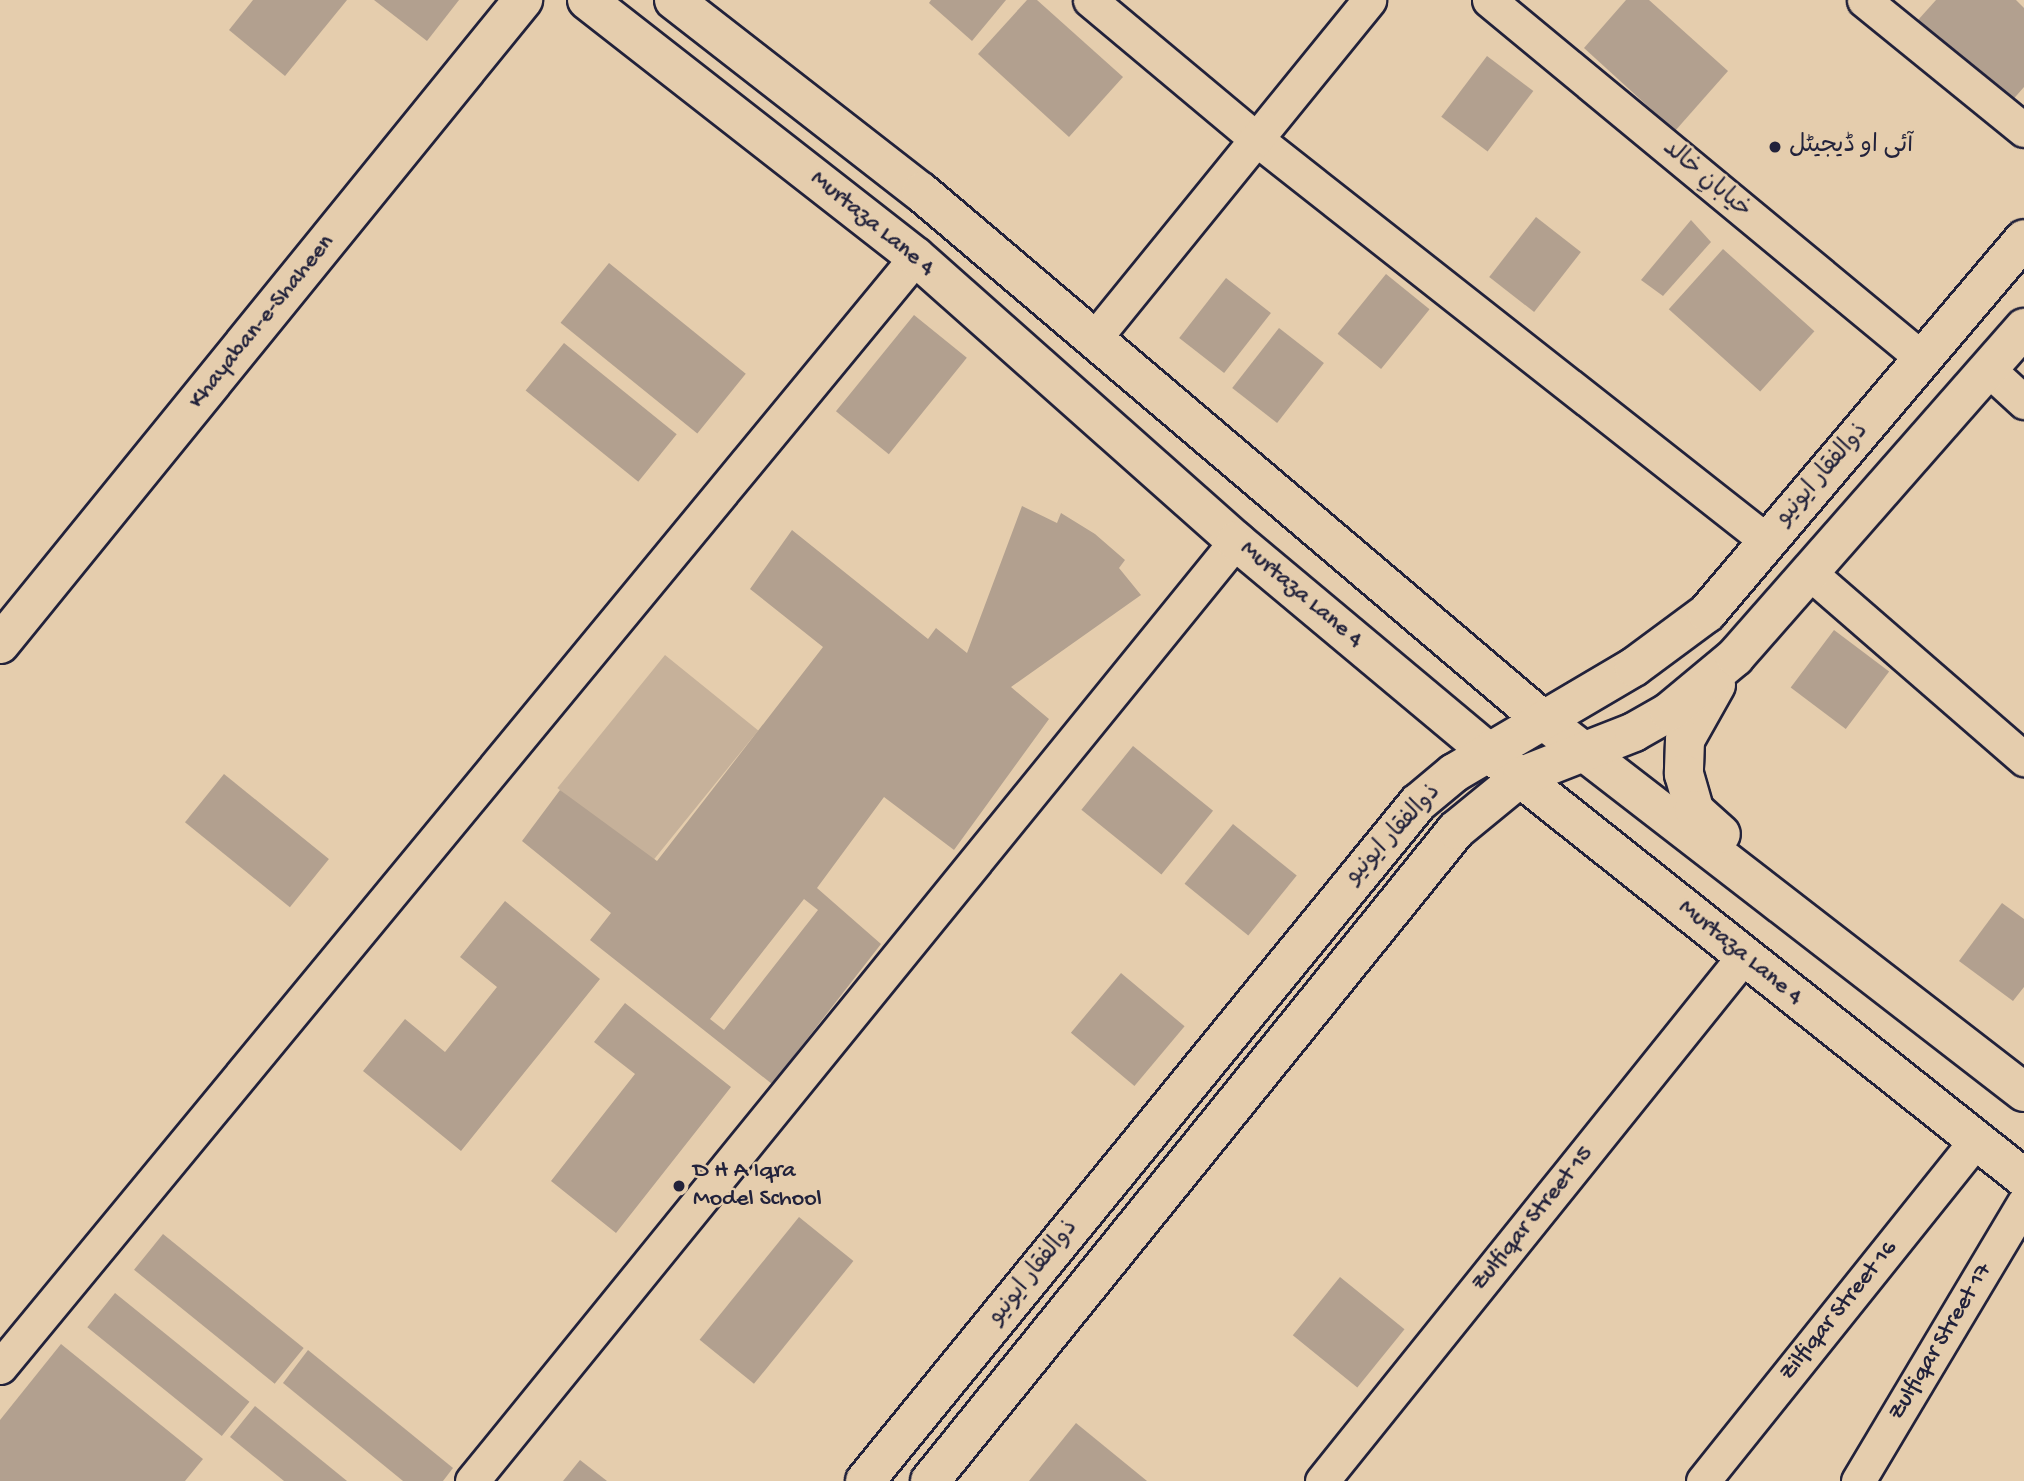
<!DOCTYPE html>
<meta charset="utf-8">
<style>
body{margin:0}
#map{position:relative;width:2024px;height:1481px;overflow:hidden;background:#e5cdad;font-family:"Gochi Hand","Playpen Sans Arabic",sans-serif}
div>[style]{position:absolute}
[style*='--x']{left:calc(var(--x)*1px);top:calc(var(--y)*1px);width:calc(var(--w)*1px);rotate:calc(var(--a)*1deg)}
.green>*{inset:0;background:#c6b19a;transform-origin:0 0}
.building>*{inset:0;background:#b2a08f;transform-origin:0 0}
.roads{filter:drop-shadow(2px 0 #22223b) drop-shadow(-2px 0 #22223b) drop-shadow(0 2px #22223b) drop-shadow(0 -2px #22223b)}
.minor>*{height:33px;margin:-16.5px;padding:0 16.5px;transform-origin:16.5px;border-radius:16.5px;background:#e5cdad}
.tertiary>*{height:38px;margin:-19px;padding:0 19px;transform-origin:19px;border-radius:19px;background:#e5cdad}
.secondary>*{height:38px;margin:-19px;padding:0 19px;transform-origin:19px;border-radius:19px;background:#e5cdad}
.dots>*{width:19px;height:19px;translate:-50% -50%;box-sizing:border-box;border:4px solid #e5cdad;border-radius:50%}
span{translate:-50% -50%;white-space:nowrap;text-align:center;line-height:1.15;-webkit-text-stroke:5px #e5cdad;paint-order:stroke}
.poi-label{font-size:24px;color:#22223b}
.left{translate:0 -50%;text-align:left}
.street-label{font-size:24px;color:#22223b}
</style>
<div id="map">
<div class="green">
<i style="left:665px;top:655px;width:120px;height:171px;rotate:39deg"></i>
</div>
<div class="building">
<i style="clip-path:polygon(253px 0,347px 0,285px 76px,229px 30px)"></i>
<i style="clip-path:polygon(374px 0,459px 0,427px 41px)"></i>
<i style="clip-path:polygon(931px 0,1006px 0,972px 41px,929px 3px)"></i>
<i style="clip-path:polygon(1027px 0,1037px 0,1123px 77px,1069px 137px,978px 54px)"></i>
<i style="clip-path:polygon(1626px 0,1649px 0,1728px 71px,1675px 131px,1584px 48px)"></i>
<i style="clip-path:polygon(1936px 0,2016px 0,2024px 8px,2024px 87px,2010px 103px,1918px 20px)"></i>
<i style="left:1487px;top:56px;width:58px;height:76px;rotate:37deg"></i>
<i style="left:1536px;top:217px;width:57px;height:76px;rotate:38deg"></i>
<i style="clip-path:polygon(1691px 220px,1711px 242px,1663px 296px,1641px 280px)"></i>
<i style="left:1723px;top:249px;width:123px;height:81px;rotate:42deg"></i>
<i style="left:609px;top:263px;width:176px;height:77px;rotate:39deg"></i>
<i style="left:1386px;top:274px;width:56px;height:77px;rotate:39deg"></i>
<i style="left:1226px;top:278px;width:57px;height:76px;rotate:38deg"></i>
<i style="left:914px;top:315px;width:68px;height:124px;rotate:39deg"></i>
<i style="left:1279px;top:328px;width:57px;height:76px;rotate:38deg"></i>
<i style="left:564px;top:343px;width:145px;height:61px;rotate:39deg"></i>
<i style="clip-path:polygon(evenodd,1022px 506px,1057px 523px,1061px 513px,1095px 534px,1125px 560px,1119px 568px,1141px 595px,1011px 687px,1049px 719px,954px 850px,884px 797px,817px 888px,881px 944px,772px 1084px,590px 940px,611px 913px,522px 841px,560px 790px,657px 861px,823px 647px,750px 589px,792px 530px,928px 639px,936px 628px,967px 653px,1022px 506px,804px 899px,818px 910px,724px 1030px,710px 1019px,804px 899px)"></i>
<i style="left:1834px;top:630px;width:69px;height:72px;rotate:37deg"></i>
<i style="left:1133px;top:746px;width:103px;height:82px;rotate:39deg"></i>
<i style="left:224px;top:774px;width:135px;height:62px;rotate:39deg"></i>
<i style="left:1233px;top:824px;width:82px;height:77px;rotate:39deg"></i>
<i style="clip-path:polygon(505px 901px,600px 979px,461px 1151px,363px 1071px,405px 1019px,445px 1052px,497px 987px,460px 957px)"></i>
<i style="clip-path:polygon(2002px 903px,2024px 919px,2024px 987px,2013px 1001px,1959px 961px)"></i>
<i style="left:1121px;top:973px;width:83px;height:78px;rotate:40deg"></i>
<i style="clip-path:polygon(625px 1003px,731px 1087px,616px 1233px,551px 1181px,635px 1074px,594px 1042px)"></i>
<i style="left:799px;top:1217px;width:70px;height:158px;rotate:39deg"></i>
<i style="left:163px;top:1234px;width:181px;height:46px;rotate:39deg"></i>
<i style="left:1340px;top:1277px;width:83px;height:75px;rotate:39deg"></i>
<i style="left:115px;top:1293px;width:173px;height:44px;rotate:39deg"></i>
<i style="clip-path:polygon(61px 1344px,203px 1459px,185px 1481px,0 1481px,0 1420px)"></i>
<i style="clip-path:polygon(308px 1350px,453px 1468px,443px 1481px,403px 1481px,283px 1383px)"></i>
<i style="clip-path:polygon(255px 1406px,347px 1481px,284px 1481px,230px 1437px)"></i>
<i style="clip-path:polygon(1076px 1423px,1147px 1481px,1029px 1481px)"></i>
<i style="clip-path:polygon(580px 1460px,607px 1481px,563px 1481px)"></i>
</div>
<div class="roads">
<div class="minor">
<i style="--x:1090;--y:0;--w:215;--a:39.9"></i>
<i style="--x:1255;--y:138;--w:652;--a:38.21"></i>
<i style="--x:1489;--y:0;--w:563;--a:39.6"></i>
<i style="--x:1864;--y:0;--w:206;--a:39.1"></i>
<i style="--x:1093;--y:340;--w:438;--a:-50.9"></i>
<i style="--x:1988;--y:369;--w:49;--a:42.5"></i>
<i style="--x:1810;--y:573;--w:284;--a:41"></i>
<i style="--x:0;--y:1367;--w:1439;--a:-50.47"></i>
<i style="--x:472;--y:1481;--w:1211;--a:-50.9"></i>
<i style="--x:1322;--y:1481;--w:674;--a:-51.21"></i>
<i style="--x:1703;--y:1481;--w:437;--a:-51.3"></i>
<i style="--x:1858;--y:1481;--w:324;--a:-59.2"></i>
</div>
<div class="tertiary">
<i style="--x:587;--y:0;--w:417;--a:38"></i>
<i style="--x:916;--y:257;--w:428;--a:41.6"></i>
<i style="--x:1236;--y:541;--w:329;--a:39.9"></i>
<i style="--x:1488;--y:752;--w:685;--a:38.48"></i>
<i style="--x:674;--y:0;--w:313;--a:37.9"></i>
<i style="--x:921;--y:192;--w:816;--a:40.33"></i>
<i style="--x:1543;--y:720;--w:608;--a:37.72"></i>
<i style="--x:1716;--y:685;--w:63;--a:119.4"></i>
<i style="--x:1685;--y:740;--w:34;--a:92"></i>
<i style="--x:1684;--y:774;--w:37;--a:74"></i>
<i style="--x:1694;--y:810;--w:36;--a:42"></i>
<i style="--x:865;--y:1481;--w:875;--a:-50.8"></i>
<i style="--x:1418;--y:803;--w:47;--a:-39.8"></i>
<i style="--x:1454;--y:773;--w:209;--a:-30.5"></i>
<i style="--x:1634;--y:667;--w:91;--a:-36.5"></i>
<i style="--x:1707;--y:613;--w:490;--a:-49.7"></i>
<i style="--x:930;--y:1481;--w:837;--a:-51.06"></i>
<i style="--x:1456;--y:830;--w:85;--a:-39.3"></i>
<i style="--x:1522;--y:776;--w:120;--a:-21.4"></i>
<i style="--x:1634;--y:732;--w:40;--a:-29.7"></i>
<i style="--x:1669;--y:712;--w:86;--a:-39.8"></i>
<i style="--x:1735;--y:657;--w:438;--a:-48.7"></i>
</div>
<div class="secondary">
<i style="--x:0;--y:644;--w:830;--a:-50.92"></i>
</div>
</div>
<div class="dots">
<i style="left:1775px;top:147px;background:#22223b"></i>
<i style="left:679px;top:1186px;background:#22223b"></i>
</div>
<div class="poi-label">
<span class="left" style="left:1789px;top:147px">آئی او ڈیجیٹل</span>
<span class="left" style="left:693px;top:1186px">D H A Iqra<br>Model School</span>
</div>
<div class="street-label">
<span style="left:1706px;top:180px;rotate:40deg">خیابانِ خالد</span>
<span style="left:872px;top:224px;rotate:39deg">Murtaza Lane 4</span>
<span style="left:262px;top:322px;rotate:-51deg">Khayaban-e-Shaheen</span>
<span style="left:1823px;top:475px;rotate:-49deg">ذوالفقار ایونیو</span>
<span style="left:1301px;top:595px;rotate:40deg">Murtaza Lane 4</span>
<span style="left:1394px;top:835px;rotate:-47deg">ذوالفقار ایونیو</span>
<span style="left:1740px;top:953px;rotate:39deg">Murtaza Lane 4</span>
<span style="left:1533px;top:1219px;rotate:-51deg">Zulfiqar Street 15</span>
<span style="left:1034px;top:1273px;rotate:-51deg">ذوالفقار ایونیو</span>
<span style="left:1839px;top:1311px;rotate:-51deg">Zilfiqar Street 16</span>
<span style="left:1941px;top:1342px;rotate:-59deg">Zulfiqar Street 17</span>
</div>
</div>
